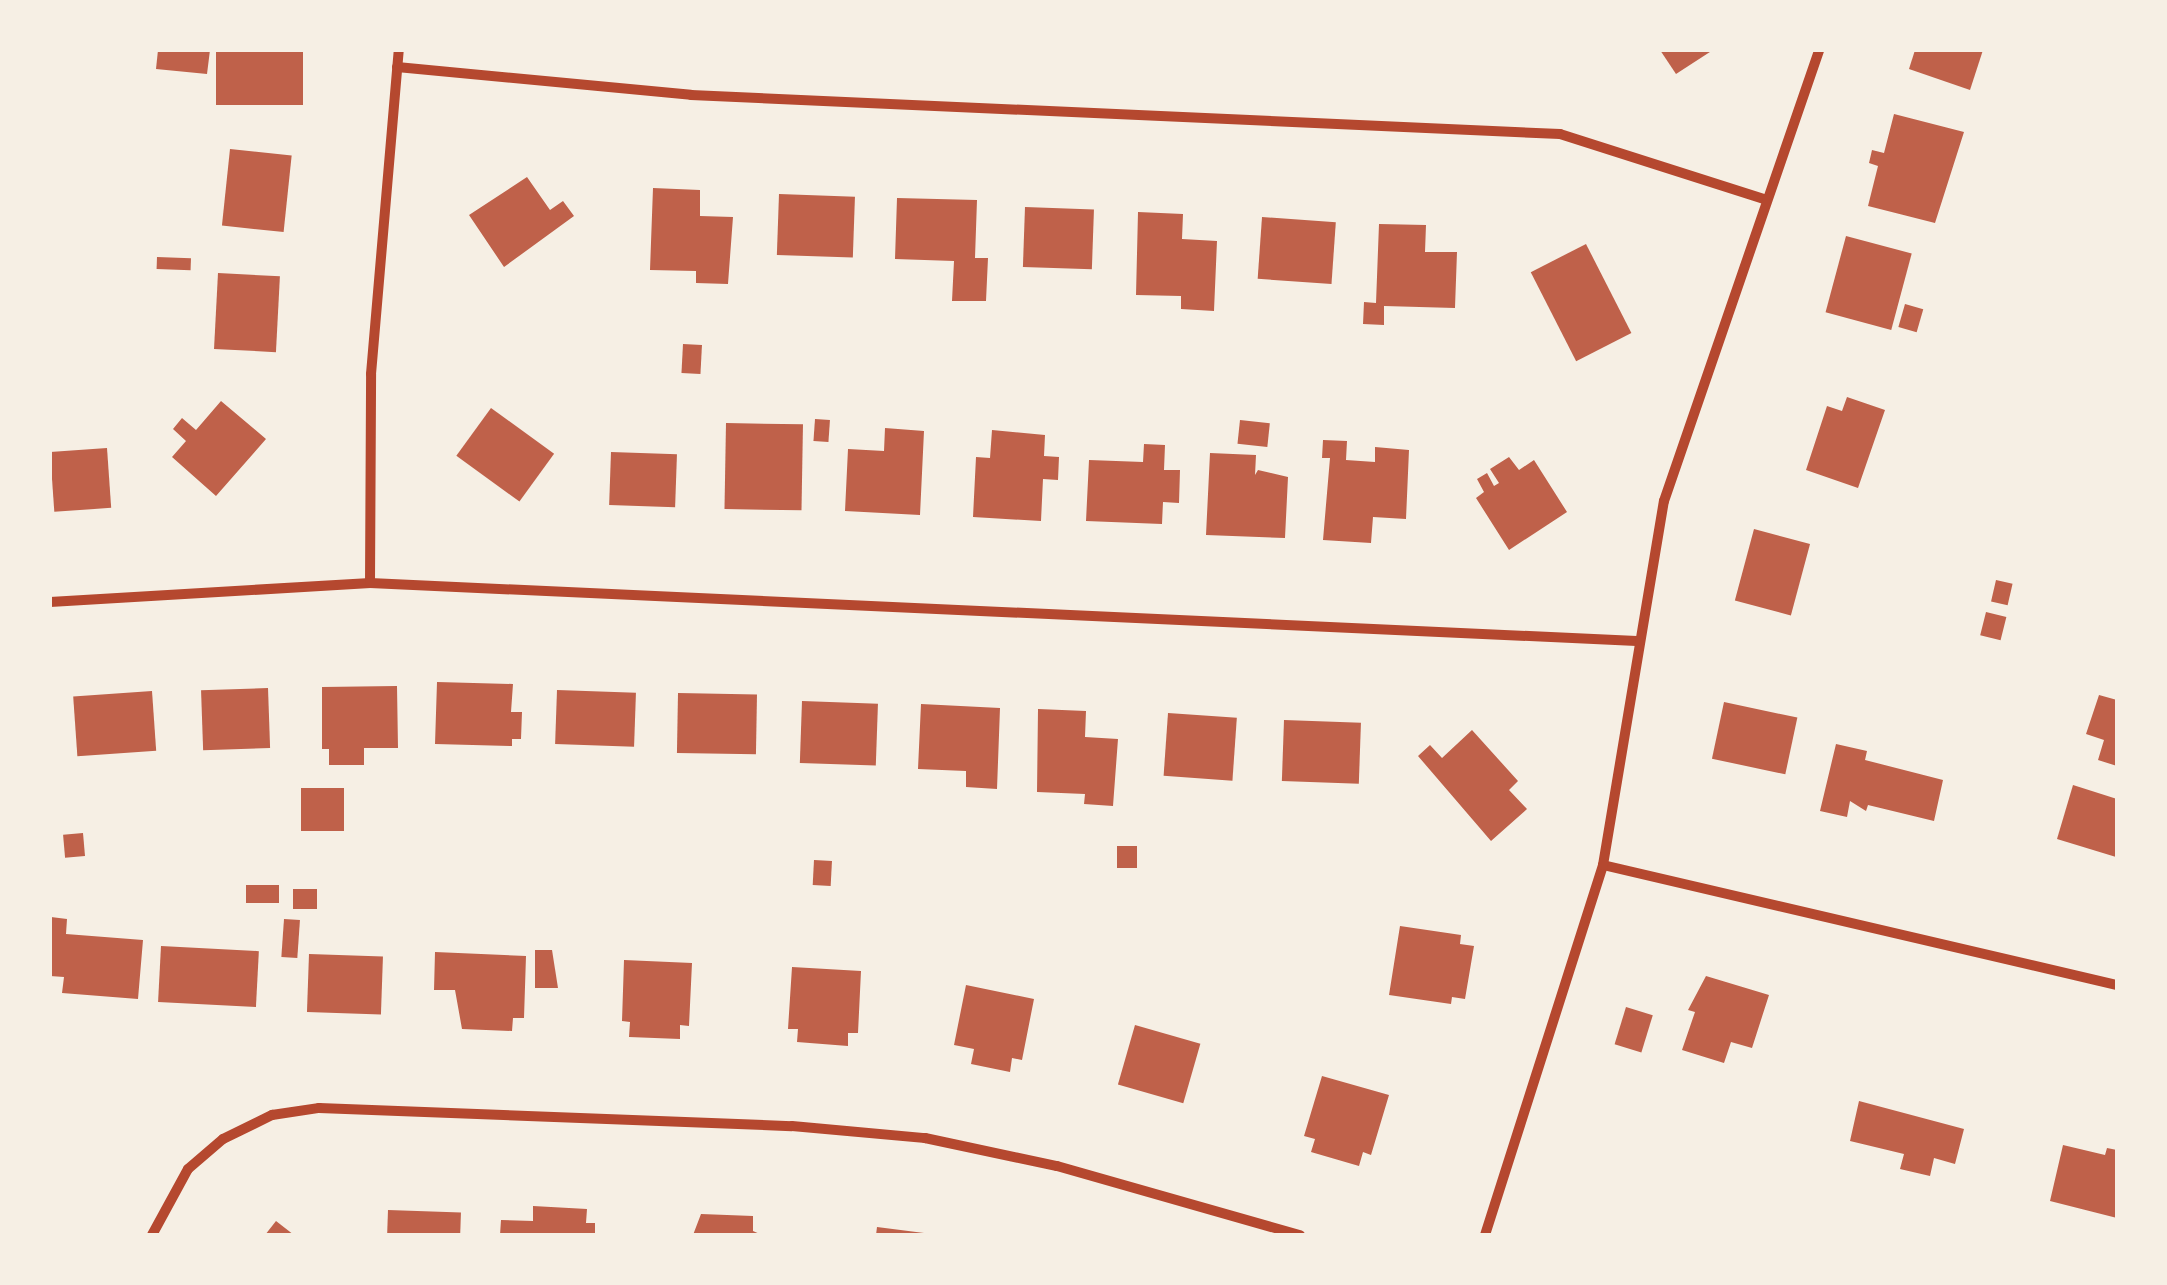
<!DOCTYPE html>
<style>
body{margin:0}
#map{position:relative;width:2167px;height:1285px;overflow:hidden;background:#f6efe4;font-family:"Varela Round",sans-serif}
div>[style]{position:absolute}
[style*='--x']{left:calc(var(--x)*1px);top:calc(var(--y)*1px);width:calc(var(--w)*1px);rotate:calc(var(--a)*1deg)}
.building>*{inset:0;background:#bf614a;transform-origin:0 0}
.minor>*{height:10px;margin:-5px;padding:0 5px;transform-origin:5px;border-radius:5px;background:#b5482f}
span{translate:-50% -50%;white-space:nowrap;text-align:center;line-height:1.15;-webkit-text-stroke:10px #f6efe4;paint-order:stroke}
.frame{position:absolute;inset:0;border:52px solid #f6efe4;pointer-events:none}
</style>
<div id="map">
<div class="building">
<i style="clip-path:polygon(158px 50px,210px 50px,207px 74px,156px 69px)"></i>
<i style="left:216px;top:50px;width:87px;height:55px"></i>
<i style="clip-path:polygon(1660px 50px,1713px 50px,1676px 74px)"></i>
<i style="clip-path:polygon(1915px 50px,1983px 50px,1970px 90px,1909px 69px)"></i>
<i style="clip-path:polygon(1894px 114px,1964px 132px,1935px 223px,1868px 206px,1878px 166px,1869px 163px,1872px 150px,1884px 153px)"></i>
<i style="left:230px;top:149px;width:62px;height:77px;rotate:6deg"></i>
<i style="clip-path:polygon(527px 177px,550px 210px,563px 201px,574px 216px,504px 267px,469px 215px)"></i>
<i style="clip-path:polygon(653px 188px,700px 190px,700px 216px,733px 217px,728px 284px,696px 283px,696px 271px,650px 270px)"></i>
<i style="left:779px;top:194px;width:76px;height:61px;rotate:2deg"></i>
<i style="clip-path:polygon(897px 198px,977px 200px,975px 258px,988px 258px,986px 301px,952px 301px,954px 261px,895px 259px)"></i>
<i style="left:1025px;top:207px;width:69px;height:60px;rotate:2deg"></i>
<i style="clip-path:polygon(1138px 212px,1183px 214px,1182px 239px,1217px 241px,1214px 311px,1181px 309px,1181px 296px,1136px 295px)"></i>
<i style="left:1262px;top:217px;width:74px;height:62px;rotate:4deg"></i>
<i style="clip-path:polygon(1379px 224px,1426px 225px,1425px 252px,1457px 252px,1455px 308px,1384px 306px,1384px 325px,1363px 324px,1364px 302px,1376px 303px)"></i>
<i style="left:1846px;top:236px;width:68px;height:79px;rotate:15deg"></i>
<i style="left:1586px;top:244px;width:100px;height:62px;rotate:63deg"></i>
<i style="left:157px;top:257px;width:34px;height:12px;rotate:2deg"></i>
<i style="left:218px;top:273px;width:62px;height:76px;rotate:3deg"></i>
<i style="left:1905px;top:304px;width:19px;height:24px;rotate:16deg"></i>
<i style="left:683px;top:344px;width:19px;height:29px;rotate:3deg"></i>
<i style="clip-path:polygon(1847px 397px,1885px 410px,1858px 488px,1806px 470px,1827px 406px,1842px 411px)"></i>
<i style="clip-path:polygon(221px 401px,266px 439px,216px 496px,172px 457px,186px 441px,173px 429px,182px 418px,196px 430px)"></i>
<i style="left:491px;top:408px;width:78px;height:59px;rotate:36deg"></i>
<i style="left:815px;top:419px;width:15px;height:22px;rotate:4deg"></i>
<i style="left:1240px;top:420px;width:30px;height:24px;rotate:6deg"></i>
<i style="left:726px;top:423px;width:77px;height:86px;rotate:1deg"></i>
<i style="clip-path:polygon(885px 428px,924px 431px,920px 515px,845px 511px,848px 449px,884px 451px)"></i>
<i style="clip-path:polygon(992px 430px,1045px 435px,1044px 456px,1059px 457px,1058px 480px,1043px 479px,1041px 521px,973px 517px,976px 457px,990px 458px)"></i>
<i style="clip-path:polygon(1323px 440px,1347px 441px,1346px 460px,1375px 462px,1375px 447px,1409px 450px,1406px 519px,1373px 517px,1371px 543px,1323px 540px,1330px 458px,1322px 458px)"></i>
<i style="clip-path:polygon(1144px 444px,1165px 445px,1164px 470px,1180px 470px,1179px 503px,1163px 502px,1162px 524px,1086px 521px,1089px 460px,1143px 462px)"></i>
<i style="left:107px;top:448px;width:60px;height:57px;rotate:86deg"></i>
<i style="left:611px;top:452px;width:66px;height:53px;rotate:2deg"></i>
<i style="clip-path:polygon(1210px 453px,1256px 455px,1255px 475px,1258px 470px,1288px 477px,1285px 538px,1206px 535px)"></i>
<i style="clip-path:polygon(1509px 457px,1519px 470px,1534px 460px,1567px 512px,1509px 550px,1476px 498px,1484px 492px,1477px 479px,1487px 473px,1494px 486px,1499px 483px,1490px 469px)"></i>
<i style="left:1754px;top:529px;width:58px;height:74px;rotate:15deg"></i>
<i style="left:1996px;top:580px;width:17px;height:22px;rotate:13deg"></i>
<i style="left:1986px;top:612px;width:21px;height:24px;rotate:14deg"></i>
<i style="clip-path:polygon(437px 682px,513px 684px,511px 712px,522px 712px,521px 739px,512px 739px,512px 746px,435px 744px)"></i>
<i style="clip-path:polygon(397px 686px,398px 748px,364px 748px,364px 765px,329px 765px,329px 749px,322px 749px,322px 687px)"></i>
<i style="left:268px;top:688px;width:60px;height:67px;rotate:88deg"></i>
<i style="left:557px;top:690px;width:79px;height:54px;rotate:2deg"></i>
<i style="left:152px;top:691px;width:60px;height:79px;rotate:86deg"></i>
<i style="left:678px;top:693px;width:79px;height:60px;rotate:1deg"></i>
<i style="clip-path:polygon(2099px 695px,2117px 700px,2117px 766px,2098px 760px,2104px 740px,2086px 734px)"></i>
<i style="left:802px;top:701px;width:76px;height:62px;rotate:2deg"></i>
<i style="left:1724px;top:702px;width:75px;height:58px;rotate:12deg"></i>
<i style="clip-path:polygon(921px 704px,1000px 708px,997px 789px,966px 787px,966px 771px,918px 769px)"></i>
<i style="clip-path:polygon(1038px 709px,1086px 711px,1085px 737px,1118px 739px,1113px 806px,1084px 804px,1085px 794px,1037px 792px)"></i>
<i style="left:1168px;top:713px;width:69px;height:63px;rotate:4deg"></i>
<i style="left:1284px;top:720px;width:77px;height:61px;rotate:2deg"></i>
<i style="clip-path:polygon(1472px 730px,1518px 781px,1509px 790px,1527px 809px,1491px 841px,1418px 756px,1430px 745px,1442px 758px)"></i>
<i style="clip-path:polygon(1836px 744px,1867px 751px,1865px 760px,1943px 780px,1934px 821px,1868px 805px,1866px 811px,1850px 801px,1847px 817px,1820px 811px)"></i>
<i style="clip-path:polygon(2073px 785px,2117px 799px,2116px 857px,2057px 839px)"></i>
<i style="left:301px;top:788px;width:43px;height:43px"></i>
<i style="left:83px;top:833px;width:23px;height:20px;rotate:85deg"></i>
<i style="left:1117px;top:846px;width:20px;height:22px"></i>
<i style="left:814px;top:860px;width:18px;height:25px;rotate:3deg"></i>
<i style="left:246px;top:885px;width:33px;height:18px"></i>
<i style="left:293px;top:889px;width:24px;height:20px"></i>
<i style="clip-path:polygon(51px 917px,67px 919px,66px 934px,143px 940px,138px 999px,62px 993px,64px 977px,50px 976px)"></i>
<i style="left:284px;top:919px;width:16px;height:38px;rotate:4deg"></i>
<i style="clip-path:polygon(1400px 926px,1461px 935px,1460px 944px,1474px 946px,1465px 999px,1452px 997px,1451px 1004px,1389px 995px)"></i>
<i style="left:161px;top:946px;width:98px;height:56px;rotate:3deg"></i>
<i style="clip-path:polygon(535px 950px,552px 950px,558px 988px,535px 988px)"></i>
<i style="clip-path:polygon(435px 952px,526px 956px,524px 1018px,513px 1018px,512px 1031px,462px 1029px,455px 990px,434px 990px)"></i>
<i style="left:309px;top:954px;width:74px;height:58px;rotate:2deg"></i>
<i style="clip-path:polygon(624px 960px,692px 963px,689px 1026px,680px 1025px,680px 1039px,629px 1037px,630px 1022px,622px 1021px)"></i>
<i style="clip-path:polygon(792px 967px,861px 971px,858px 1033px,848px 1033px,848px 1046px,797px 1042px,798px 1029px,788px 1029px)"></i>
<i style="clip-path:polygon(1706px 976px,1769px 995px,1752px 1048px,1731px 1042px,1724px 1063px,1682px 1050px,1695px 1012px,1688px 1010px)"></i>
<i style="clip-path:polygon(966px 985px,1034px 999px,1022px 1060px,1012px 1058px,1010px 1072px,971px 1064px,974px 1049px,954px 1045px)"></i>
<i style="left:1626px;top:1007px;width:28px;height:39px;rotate:17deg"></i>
<i style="left:1135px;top:1025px;width:68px;height:62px;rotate:16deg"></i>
<i style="clip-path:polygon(1322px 1076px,1389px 1095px,1371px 1155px,1363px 1152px,1359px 1166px,1311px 1152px,1315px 1139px,1304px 1136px)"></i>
<i style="clip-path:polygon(1859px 1101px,1964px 1129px,1955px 1164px,1934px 1158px,1930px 1176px,1900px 1169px,1904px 1154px,1850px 1141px)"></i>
<i style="clip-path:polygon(2063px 1145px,2105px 1155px,2107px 1148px,2117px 1150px,2117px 1218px,2050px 1201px)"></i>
<i style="clip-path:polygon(533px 1206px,587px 1209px,586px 1223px,595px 1223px,595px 1235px,500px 1235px,501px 1220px,533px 1221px)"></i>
<i style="left:388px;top:1210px;width:73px;height:25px;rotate:2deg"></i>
<i style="clip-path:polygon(701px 1214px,753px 1216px,753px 1231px,762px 1235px,693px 1235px)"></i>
<i style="clip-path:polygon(276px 1221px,294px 1235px,265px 1235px)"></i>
<i style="clip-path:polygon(877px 1227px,924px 1233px,924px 1235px,876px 1235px)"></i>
</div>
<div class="minor">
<i style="--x:397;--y:67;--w:295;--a:5.4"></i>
<i style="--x:691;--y:95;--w:870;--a:2.57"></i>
<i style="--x:1560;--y:134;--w:214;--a:17.7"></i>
<i style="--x:370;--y:583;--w:209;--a:-89.7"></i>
<i style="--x:371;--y:374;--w:325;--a:-85.1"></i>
<i style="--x:50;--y:602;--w:321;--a:-3.4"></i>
<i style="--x:370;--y:583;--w:1268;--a:2.62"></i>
<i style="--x:1603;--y:865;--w:528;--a:13.14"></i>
<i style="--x:152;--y:1235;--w:75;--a:-61.4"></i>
<i style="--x:188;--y:1169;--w:46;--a:-40.6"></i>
<i style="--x:223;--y:1139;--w:55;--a:-26.1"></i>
<i style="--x:272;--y:1115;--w:48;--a:-8.5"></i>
<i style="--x:319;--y:1108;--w:473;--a:2.2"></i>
<i style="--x:792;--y:1126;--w:134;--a:5.2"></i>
<i style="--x:925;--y:1138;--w:135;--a:12"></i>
<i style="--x:1057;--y:1166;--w:253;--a:15.9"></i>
<i style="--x:1485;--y:1235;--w:388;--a:-72.3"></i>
<i style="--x:1603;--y:865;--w:369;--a:-80.5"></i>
<i style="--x:1664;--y:501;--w:477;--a:-71"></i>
</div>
<div class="frame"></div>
</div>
